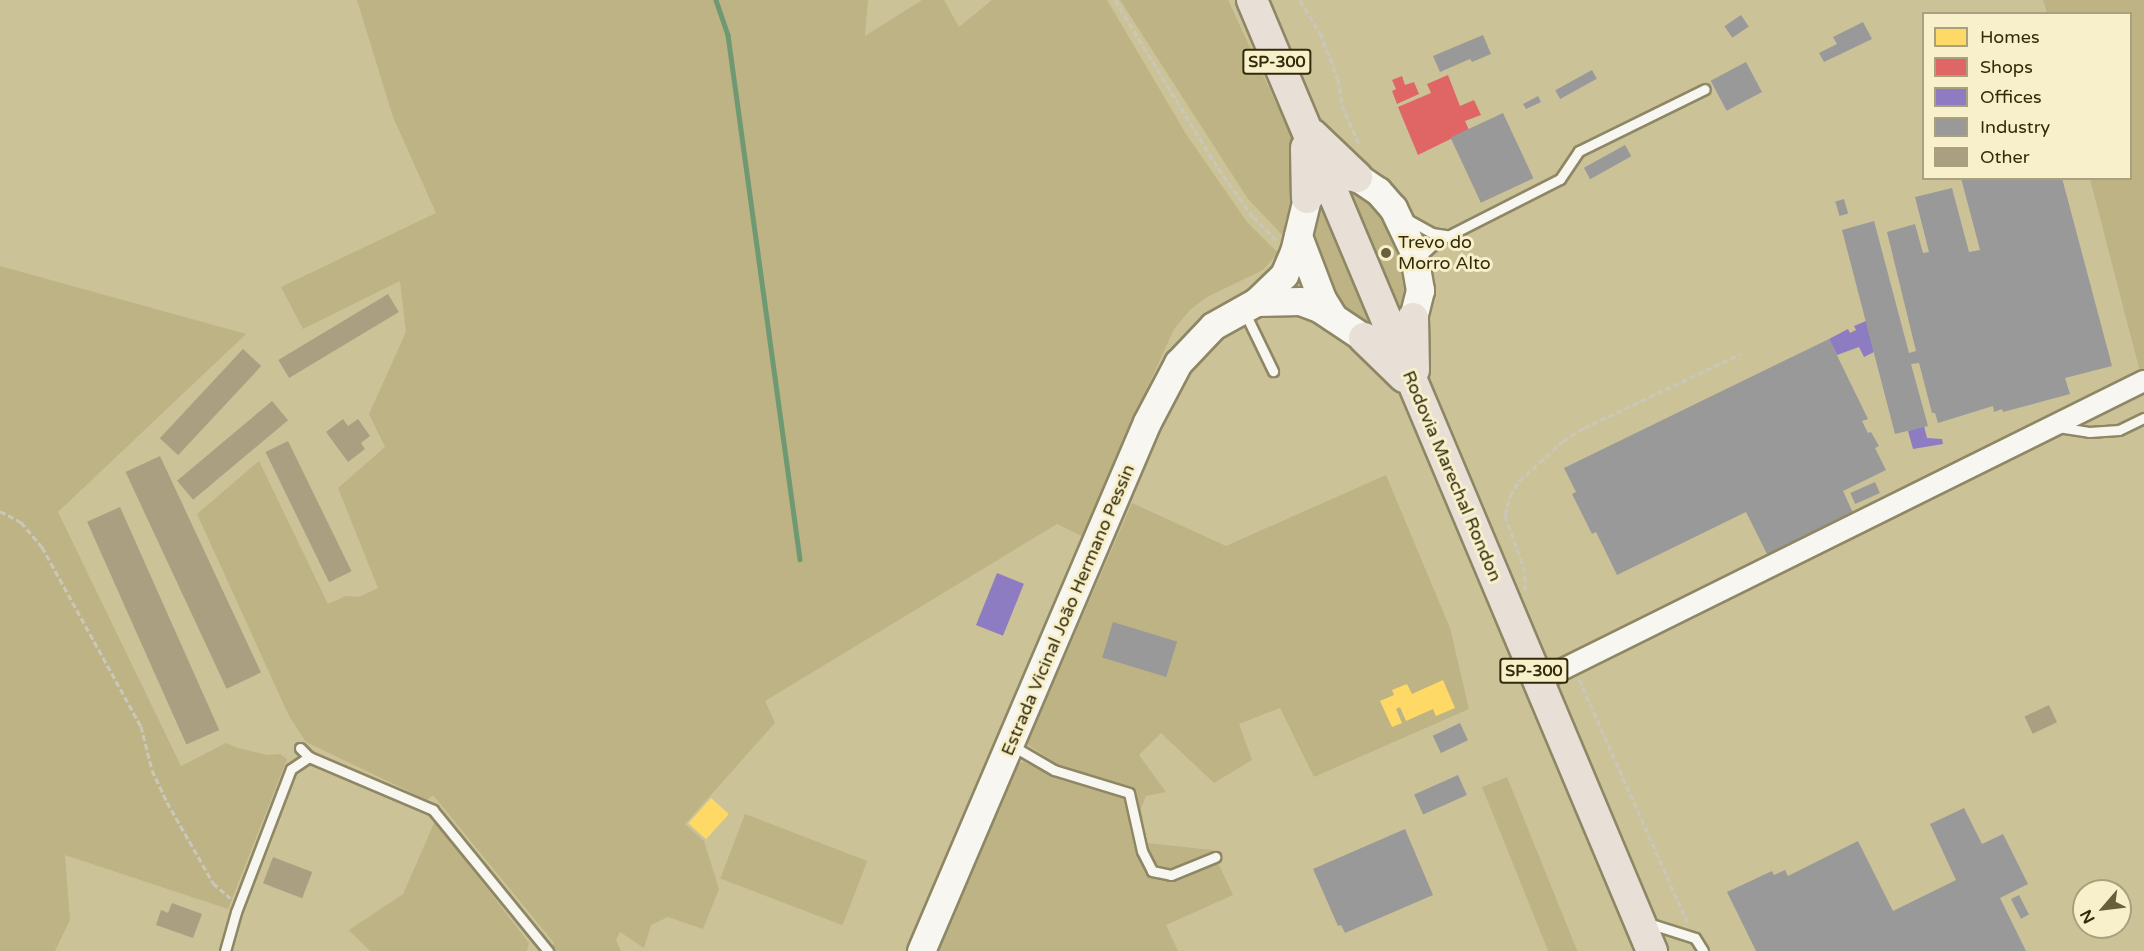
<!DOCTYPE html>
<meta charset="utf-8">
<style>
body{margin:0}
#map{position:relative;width:2144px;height:951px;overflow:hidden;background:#cbc298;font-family:"Varela Round",sans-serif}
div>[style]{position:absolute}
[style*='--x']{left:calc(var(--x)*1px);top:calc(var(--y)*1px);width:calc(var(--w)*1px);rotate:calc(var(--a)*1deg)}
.green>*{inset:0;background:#beb384;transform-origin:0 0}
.homes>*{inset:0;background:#ffd966;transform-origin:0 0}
.shops>*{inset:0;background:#e06666}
.offices>*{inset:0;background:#8e7cc3;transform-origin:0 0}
.industry>*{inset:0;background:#999;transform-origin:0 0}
.stream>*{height:4.5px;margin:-2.25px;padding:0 2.25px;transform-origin:2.25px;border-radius:2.25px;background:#6e9972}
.building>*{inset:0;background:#ab9f81;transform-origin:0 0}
.path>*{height:3px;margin-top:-1.5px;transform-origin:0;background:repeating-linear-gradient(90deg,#cac7ba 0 6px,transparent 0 9px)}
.roads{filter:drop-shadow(2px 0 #8e8765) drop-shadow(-2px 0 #8e8765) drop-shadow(0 2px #8e8765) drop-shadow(0 -2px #8e8765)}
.service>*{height:9px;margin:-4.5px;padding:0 4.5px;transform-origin:4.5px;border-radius:4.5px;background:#f7f6f0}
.minor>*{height:20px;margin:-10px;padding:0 10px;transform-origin:10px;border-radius:10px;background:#f7f6f0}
.secondary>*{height:27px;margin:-13.5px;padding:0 13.5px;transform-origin:13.5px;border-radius:13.5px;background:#f7f6f0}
.primary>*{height:30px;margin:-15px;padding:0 15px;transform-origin:15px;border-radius:15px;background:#e8e0d7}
.dots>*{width:16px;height:16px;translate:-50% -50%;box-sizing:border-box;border:3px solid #f8f0cb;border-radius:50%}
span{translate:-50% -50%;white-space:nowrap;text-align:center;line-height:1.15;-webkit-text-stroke:6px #f8f0cb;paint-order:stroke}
.shield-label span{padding:2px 4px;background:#f8f0cb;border:2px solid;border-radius:4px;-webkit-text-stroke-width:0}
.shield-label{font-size:16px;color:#322b0a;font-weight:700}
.poi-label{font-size:18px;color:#322b0a}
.left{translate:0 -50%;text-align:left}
.street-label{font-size:18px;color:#322b0a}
.legend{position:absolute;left:1922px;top:12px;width:210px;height:168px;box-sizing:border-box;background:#f8f0cb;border:2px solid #a9a17e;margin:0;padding:8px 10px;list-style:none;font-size:18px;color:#322b0a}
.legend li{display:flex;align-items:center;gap:12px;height:30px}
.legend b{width:30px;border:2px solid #a9a17e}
.north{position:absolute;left:2072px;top:879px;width:60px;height:60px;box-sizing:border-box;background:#f8f0cb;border:2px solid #a9a17e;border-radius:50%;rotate:242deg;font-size:16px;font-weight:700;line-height:24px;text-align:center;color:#322b0a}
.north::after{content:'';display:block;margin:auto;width:21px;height:27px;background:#68603c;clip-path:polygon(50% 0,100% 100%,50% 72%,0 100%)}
</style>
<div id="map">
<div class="green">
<i style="clip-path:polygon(357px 0,868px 0,865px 36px,922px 0,944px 0,959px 27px,992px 0,1107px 0,1186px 134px,1247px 222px,1278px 253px,1263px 270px,1207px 297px,1190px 310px,1174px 329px,1133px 419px,1084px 537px,1057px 524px,765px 701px,775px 723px,685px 824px,704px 841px,719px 889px,703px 929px,668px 917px,651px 925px,644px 948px,620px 932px,616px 940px,621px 951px,549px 951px,554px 943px,433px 795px,427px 800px,306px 742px,289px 716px,197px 514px,259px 461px,328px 604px,346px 596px,359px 597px,378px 588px,338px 488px,385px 447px,369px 414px,406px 332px,400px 281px,303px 329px,281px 287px,436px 213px,393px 117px)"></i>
<i style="clip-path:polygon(1120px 0,1228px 0,1298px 150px,1292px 245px,1248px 199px)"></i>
<i style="clip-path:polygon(2043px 0,2144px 0,2144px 371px,2140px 372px,2090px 179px,2130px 178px,2130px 14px,2047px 13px)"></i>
<i style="clip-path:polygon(1344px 182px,1389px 210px,1415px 299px,1383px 331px,1305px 298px,1284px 284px,1308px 211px)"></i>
<i style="clip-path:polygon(0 266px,246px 334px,58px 512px,181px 766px,226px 743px,238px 748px,268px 755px,280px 754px,287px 759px,228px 909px,65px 855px,70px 920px,55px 951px,0 951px)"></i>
<i style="clip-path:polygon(1386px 475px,1450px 628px,1469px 709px,1314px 777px,1280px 708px,1239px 724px,1252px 760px,1214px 783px,1161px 733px,1139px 755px,1166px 792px,1146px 796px,1141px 808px,1147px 843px,1212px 850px,1233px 895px,1166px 925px,1178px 951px,938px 951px,1019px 763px,1024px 762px,1052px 774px,1057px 764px,1027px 744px,1132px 503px,1226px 546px)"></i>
<i style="left:1507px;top:777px;width:188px;height:27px;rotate:68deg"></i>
<i style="left:745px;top:814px;width:131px;height:69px;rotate:21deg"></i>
<i style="clip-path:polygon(435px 821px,529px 943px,527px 951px,370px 951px,349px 930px,403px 894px)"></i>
</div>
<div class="homes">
<i style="clip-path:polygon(1443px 680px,1455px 708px,1436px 716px,1433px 709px,1406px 721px,1400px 707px,1396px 709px,1402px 723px,1392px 727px,1380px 701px,1394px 695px,1392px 690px,1407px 684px,1412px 694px)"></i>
<i style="left:711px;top:798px;width:24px;height:34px;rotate:42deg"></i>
</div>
<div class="shops">
<i style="clip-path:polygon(1448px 75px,1460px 106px,1474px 100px,1481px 115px,1465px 121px,1469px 130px,1418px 155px,1398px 107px,1431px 93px,1427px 84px)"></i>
<i style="clip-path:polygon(1402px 76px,1405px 85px,1414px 82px,1419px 94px,1397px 104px,1392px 91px,1396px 89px,1392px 80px)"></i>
</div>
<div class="offices">
<i style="clip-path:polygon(1866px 321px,1874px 352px,1864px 357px,1859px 347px,1837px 355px,1829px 339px,1848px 329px,1850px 333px,1856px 330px,1854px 326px)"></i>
<i style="clip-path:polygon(1924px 426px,1927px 438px,1942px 439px,1943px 444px,1913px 449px,1908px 431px)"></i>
<i style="left:997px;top:573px;width:29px;height:56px;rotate:22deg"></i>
</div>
<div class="industry">
<i style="left:1741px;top:15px;width:14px;height:20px;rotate:56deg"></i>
<i style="clip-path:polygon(1863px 22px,1872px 39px,1824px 62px,1819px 53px,1837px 44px,1833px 37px)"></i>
<i style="clip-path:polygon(1483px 35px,1491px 54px,1472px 62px,1470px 59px,1440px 72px,1433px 56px)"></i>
<i style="left:1746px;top:62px;width:34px;height:40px;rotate:62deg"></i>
<i style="left:1592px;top:70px;width:10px;height:42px;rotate:61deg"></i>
<i style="clip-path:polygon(1538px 96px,1541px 102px,1526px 109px,1523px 104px)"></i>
<i style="left:1503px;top:113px;width:72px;height:58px;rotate:65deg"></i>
<i style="left:1625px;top:145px;width:13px;height:47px;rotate:61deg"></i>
<i style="clip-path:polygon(1961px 178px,2062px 178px,2112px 366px,2065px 378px,2070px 394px,2003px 412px,2002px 409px,1994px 412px,1993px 406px,1938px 423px,1935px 413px,1932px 413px,1919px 363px,1911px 364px,1928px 426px,1895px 434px,1842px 230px,1874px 221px,1909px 353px,1916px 351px,1887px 232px,1915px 224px,1923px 253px,1929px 252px,1915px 197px,1952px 188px,1969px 252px,1980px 250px)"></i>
<i style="left:1844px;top:199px;width:15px;height:9px;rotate:74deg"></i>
<i style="clip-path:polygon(1829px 339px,1868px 419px,1862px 421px,1868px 433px,1871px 432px,1879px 446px,1875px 448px,1886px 470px,1843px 491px,1853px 513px,1768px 556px,1746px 512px,1617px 575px,1596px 532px,1592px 534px,1572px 494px,1576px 492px,1564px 468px)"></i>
<i style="left:1875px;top:482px;width:12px;height:27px;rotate:66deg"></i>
<i style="left:1113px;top:622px;width:67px;height:37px;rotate:17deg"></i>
<i style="left:1460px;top:723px;width:19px;height:30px;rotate:65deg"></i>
<i style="left:1458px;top:775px;width:22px;height:48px;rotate:66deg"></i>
<i style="clip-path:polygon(1964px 808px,1982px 844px,2003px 834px,2028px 884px,2000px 898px,2026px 951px,1756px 951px,1727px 892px,1772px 871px,1774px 875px,1785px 870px,1788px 876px,1858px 841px,1893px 911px,1956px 880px,1930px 824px)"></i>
<i style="clip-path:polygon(1405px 829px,1433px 895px,1345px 933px,1341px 925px,1338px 926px,1313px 869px)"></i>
<i style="left:2019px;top:895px;width:22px;height:9px;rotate:63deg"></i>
</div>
<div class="stream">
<i style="--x:716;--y:0;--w:37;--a:71"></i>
<i style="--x:728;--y:35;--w:529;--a:82.18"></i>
</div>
<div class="building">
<i style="left:388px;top:294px;width:21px;height:128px;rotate:59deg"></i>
<i style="left:243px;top:349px;width:25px;height:122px;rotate:43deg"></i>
<i style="left:272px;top:401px;width:25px;height:124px;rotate:50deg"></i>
<i style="clip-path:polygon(343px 419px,348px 426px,358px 419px,370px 436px,361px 443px,365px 449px,348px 462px,326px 432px)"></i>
<i style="left:288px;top:441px;width:145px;height:25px;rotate:64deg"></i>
<i style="left:160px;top:456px;width:239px;height:38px;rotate:65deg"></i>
<i style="left:120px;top:507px;width:244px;height:36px;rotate:66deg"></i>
<i style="left:2049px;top:705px;width:19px;height:27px;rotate:65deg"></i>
<i style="left:273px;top:857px;width:42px;height:28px;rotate:21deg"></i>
<i style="clip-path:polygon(172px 903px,202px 914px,193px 938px,156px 925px,161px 910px,168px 913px)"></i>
</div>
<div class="path">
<i style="--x:1115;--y:0;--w:197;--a:58.5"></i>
<i style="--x:1218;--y:168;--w:60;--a:54.5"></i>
<i style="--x:1253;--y:217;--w:32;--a:44"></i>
<i style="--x:1300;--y:0;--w:39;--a:59"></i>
<i style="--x:1320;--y:33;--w:49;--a:68.6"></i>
<i style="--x:1338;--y:79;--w:26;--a:81"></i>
<i style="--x:1342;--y:105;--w:46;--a:66.8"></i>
<i style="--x:0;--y:511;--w:24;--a:28"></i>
<i style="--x:21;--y:522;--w:33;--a:50"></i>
<i style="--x:42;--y:547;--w:205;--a:61.1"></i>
<i style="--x:141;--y:726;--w:45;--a:76"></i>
<i style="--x:152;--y:770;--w:35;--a:65"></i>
<i style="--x:167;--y:802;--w:93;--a:60.4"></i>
<i style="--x:213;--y:883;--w:23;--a:41"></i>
<i style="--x:1525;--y:590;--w:18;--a:-90"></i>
<i style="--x:1525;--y:572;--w:60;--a:-109.3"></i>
<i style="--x:1505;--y:515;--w:20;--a:-75"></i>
<i style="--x:1510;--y:496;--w:17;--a:-59"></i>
<i style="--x:1519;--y:481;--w:59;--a:-42.3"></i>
<i style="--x:1563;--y:441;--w:25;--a:-32"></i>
<i style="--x:1584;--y:428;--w:173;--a:-25.4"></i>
<i style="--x:1579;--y:679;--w:266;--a:66"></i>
</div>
<div class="roads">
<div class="service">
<i style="--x:1405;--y:218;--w:31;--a:29"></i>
<i style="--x:1432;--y:233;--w:15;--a:8"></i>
<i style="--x:1420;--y:257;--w:22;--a:-43"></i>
<i style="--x:1436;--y:242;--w:139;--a:-26.9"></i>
<i style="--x:1560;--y:179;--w:34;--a:-56"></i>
<i style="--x:1579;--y:151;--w:140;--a:-26.2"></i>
<i style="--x:1244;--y:311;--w:67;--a:64.2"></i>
<i style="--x:2058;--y:427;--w:31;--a:9"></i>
<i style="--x:2089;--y:432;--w:30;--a:-4"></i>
<i style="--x:2119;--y:430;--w:28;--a:-26"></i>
<i style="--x:1011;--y:745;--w:50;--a:30.2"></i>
<i style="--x:1054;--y:770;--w:78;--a:17"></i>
<i style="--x:1129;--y:793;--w:59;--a:77.4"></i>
<i style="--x:1142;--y:851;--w:22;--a:63"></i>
<i style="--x:1152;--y:871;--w:19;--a:12"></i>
<i style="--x:1171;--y:875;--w:48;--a:-22.2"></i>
<i style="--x:300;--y:748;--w:13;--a:45"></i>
<i style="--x:309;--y:757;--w:135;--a:23.1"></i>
<i style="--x:433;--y:810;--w:182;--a:50.8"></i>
<i style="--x:1648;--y:923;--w:49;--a:17.7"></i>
<i style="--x:1695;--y:938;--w:15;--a:58"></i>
<i style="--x:225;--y:951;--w:41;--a:-74.2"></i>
<i style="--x:236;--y:912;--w:153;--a:-69"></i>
<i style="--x:291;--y:769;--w:22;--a:-34"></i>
</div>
<div class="minor">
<i style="--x:1539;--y:681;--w:675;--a:-26.38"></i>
</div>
<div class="secondary">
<i style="--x:1298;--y:236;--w:67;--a:69.1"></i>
<i style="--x:1322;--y:299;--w:22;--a:58"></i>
<i style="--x:921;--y:951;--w:575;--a:-66.87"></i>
<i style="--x:1147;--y:422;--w:67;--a:-62.3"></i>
<i style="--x:1178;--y:363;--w:51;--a:-46.6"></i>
<i style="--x:1213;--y:326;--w:49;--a:-29.2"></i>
<i style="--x:1256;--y:302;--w:39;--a:-44"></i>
<i style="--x:1284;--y:275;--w:25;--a:-67"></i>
<i style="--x:1294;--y:252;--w:56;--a:-76.5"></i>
<i style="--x:1307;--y:198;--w:18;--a:-45"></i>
<i style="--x:1320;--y:185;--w:24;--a:-22"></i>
<i style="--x:1342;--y:176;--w:15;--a:4"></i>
<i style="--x:1357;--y:177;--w:25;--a:34"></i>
<i style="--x:1378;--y:191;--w:23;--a:49"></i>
<i style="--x:1393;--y:208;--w:47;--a:64.5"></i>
<i style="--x:1413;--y:250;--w:41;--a:80.1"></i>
<i style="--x:1420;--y:290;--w:29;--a:104"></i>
<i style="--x:1413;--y:318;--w:27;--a:138"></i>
<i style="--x:1393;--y:336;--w:10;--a:163"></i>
<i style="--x:1383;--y:339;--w:19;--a:-177"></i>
<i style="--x:1364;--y:338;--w:54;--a:-146.3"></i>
<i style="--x:1319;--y:308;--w:20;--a:-160"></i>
<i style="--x:1300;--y:301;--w:44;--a:178.7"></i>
</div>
<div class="primary">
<i style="--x:1252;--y:0;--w:1032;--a:67.19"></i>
<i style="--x:1313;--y:135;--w:61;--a:43.7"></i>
<i style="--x:1306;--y:148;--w:50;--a:88.9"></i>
<i style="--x:1413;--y:318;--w:52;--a:88.9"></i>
<i style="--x:1364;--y:338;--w:56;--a:44.3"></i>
</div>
</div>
<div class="dots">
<i style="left:1386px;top:253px;background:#68603c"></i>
</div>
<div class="shield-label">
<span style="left:1277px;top:62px">SP-300</span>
<span style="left:1534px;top:671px">SP-300</span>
</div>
<div class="poi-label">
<span class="left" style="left:1398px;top:253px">Trevo do<br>Morro Alto</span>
</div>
<div class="street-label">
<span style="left:1452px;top:476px;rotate:67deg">Rodovia Marechal Rondon</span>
<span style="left:1068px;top:610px;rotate:-67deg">Estrada Vicinal João Hermano Pessin</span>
</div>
<ul class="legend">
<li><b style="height:16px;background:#ffd966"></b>Homes</li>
<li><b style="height:16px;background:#e06666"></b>Shops</li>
<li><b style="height:16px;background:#8e7cc3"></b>Offices</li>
<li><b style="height:16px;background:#999"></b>Industry</li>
<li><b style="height:16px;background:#ab9f81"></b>Other</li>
</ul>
<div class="north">N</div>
</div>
